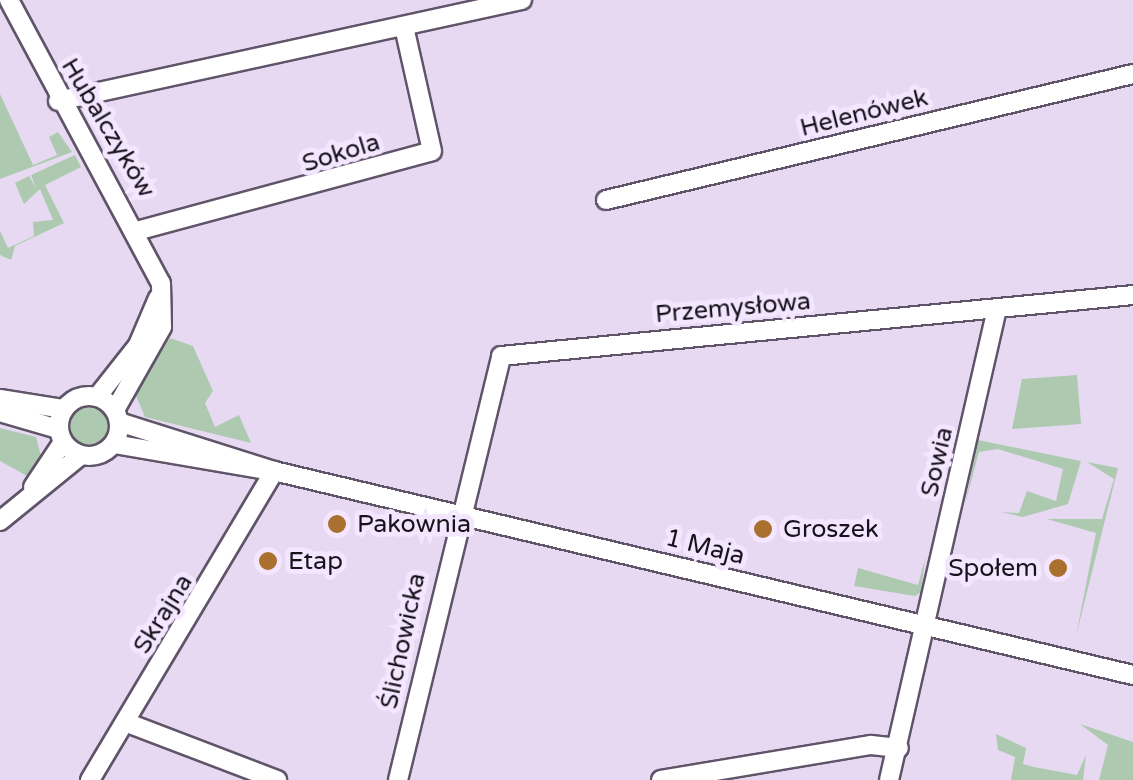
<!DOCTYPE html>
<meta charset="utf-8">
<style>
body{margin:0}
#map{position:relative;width:1133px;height:780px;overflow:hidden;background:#e7d9f1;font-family:"Varela Round",sans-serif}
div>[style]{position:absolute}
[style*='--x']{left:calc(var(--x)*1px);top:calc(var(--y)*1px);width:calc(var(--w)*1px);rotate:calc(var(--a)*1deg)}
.green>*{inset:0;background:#adcab1}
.round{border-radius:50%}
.roads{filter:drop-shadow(2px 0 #605469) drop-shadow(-2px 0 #605469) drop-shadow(0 2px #605469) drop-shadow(0 -2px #605469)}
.minor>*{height:18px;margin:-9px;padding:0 9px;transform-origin:9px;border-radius:9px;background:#fff}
.minor>.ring{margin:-9px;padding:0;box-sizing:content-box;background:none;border:18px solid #fff;border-radius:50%}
.dots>*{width:28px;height:28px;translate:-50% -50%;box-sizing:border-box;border:5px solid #f4e6ff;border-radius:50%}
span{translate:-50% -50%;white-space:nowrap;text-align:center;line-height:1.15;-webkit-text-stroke:10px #f4e6ff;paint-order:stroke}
.street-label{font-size:25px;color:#17131b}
.poi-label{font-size:25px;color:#17131b}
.left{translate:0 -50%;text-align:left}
.right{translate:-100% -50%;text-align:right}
</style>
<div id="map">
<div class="green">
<i style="clip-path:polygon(0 94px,33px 165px,57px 155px,49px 137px,58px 132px,72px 152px,0 179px)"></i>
<i style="clip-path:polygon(75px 155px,81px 167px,45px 185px,64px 223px,15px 246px,11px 260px,0 255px,0 231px,8px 248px,34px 236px,33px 222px,53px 220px,40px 189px,24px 204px,15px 183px,29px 176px,36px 188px,31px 175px)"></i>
<i style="clip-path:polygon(170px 338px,193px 346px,213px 391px,205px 403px,215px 427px,239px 415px,251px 443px,145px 417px,134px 391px)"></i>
<i style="clip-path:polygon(1077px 375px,1081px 424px,1012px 429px,1022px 379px)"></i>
<i class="round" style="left:65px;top:403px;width:46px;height:46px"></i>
<i style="clip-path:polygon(0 428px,36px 437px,42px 460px,27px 476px,0 461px)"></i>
<i style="clip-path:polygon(978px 440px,1081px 461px,1068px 504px,1023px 517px,1001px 512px,1019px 513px,1027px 491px,1056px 501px,1063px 469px,998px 449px,979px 452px,965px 504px)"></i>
<i style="clip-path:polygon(1087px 462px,1118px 468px,1076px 636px,1096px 533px,1047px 519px,1102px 519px,1114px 479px)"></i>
<i style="clip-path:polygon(925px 559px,921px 592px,915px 596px,854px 586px,858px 568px,918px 585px)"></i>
<i style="clip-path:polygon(1080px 724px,1133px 742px,1133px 780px,1099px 780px,1108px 745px)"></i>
<i style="clip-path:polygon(996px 734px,1026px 748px,1023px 764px,1034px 767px,1077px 775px,1086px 755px,1083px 780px,1011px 780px,1015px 757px,998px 750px)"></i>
</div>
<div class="roads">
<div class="minor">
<i style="--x:9;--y:0;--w:321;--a:61.8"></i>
<i style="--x:161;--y:283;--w:44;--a:88.7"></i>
<i style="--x:162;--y:327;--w:95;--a:119.5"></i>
<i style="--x:58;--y:101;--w:475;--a:-12.3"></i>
<i style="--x:606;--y:200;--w:542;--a:-13.45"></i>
<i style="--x:140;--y:230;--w:302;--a:-15.1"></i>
<i style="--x:432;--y:151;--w:127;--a:-102.7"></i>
<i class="ring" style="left:59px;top:396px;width:42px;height:42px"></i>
<i style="--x:97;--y:397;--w:66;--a:-51.7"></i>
<i style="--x:138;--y:345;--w:51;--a:-66.9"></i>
<i style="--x:0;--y:399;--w:65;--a:8.9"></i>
<i style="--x:0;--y:412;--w:60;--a:16.3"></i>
<i style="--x:119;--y:422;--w:163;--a:17.5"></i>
<i style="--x:274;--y:471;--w:883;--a:13.36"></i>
<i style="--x:114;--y:444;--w:148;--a:9.7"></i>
<i style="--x:33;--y:487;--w:54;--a:-56.3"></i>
<i style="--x:0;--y:521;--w:103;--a:-39.1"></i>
<i style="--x:125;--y:722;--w:163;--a:20.9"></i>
<i style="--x:90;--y:780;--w:360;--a:-59.2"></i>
<i style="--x:398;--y:780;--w:436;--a:-76.3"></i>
<i style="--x:501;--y:356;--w:635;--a:-5.51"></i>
<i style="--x:661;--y:780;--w:213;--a:-9.5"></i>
<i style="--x:871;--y:745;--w:28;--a:6"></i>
<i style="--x:889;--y:780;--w:482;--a:-77.1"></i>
</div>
</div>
<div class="dots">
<i style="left:337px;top:524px;background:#a9702f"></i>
<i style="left:763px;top:529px;background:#a9702f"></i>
<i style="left:268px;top:561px;background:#a9702f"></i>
<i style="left:1058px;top:568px;background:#a9702f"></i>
</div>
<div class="street-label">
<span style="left:864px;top:113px;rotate:-14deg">Helenówek</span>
<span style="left:108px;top:128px;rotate:59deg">Hubalczyków</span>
<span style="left:341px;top:153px;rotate:-17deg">Sokola</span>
<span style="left:733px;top:308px;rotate:-5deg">Przemysłowa</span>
<span style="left:937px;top:462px;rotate:-77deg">Sowia</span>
<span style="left:705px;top:547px;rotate:14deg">1 Maja</span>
<span style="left:163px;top:614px;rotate:-58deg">Skrajna</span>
<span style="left:403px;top:641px;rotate:-78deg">Ślichowicka</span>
</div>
<div class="poi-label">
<span class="left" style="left:357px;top:524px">Pakownia</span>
<span class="left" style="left:783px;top:529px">Groszek</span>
<span class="left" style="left:288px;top:561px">Etap</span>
<span class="right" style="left:1038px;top:568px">Społem</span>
</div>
</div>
